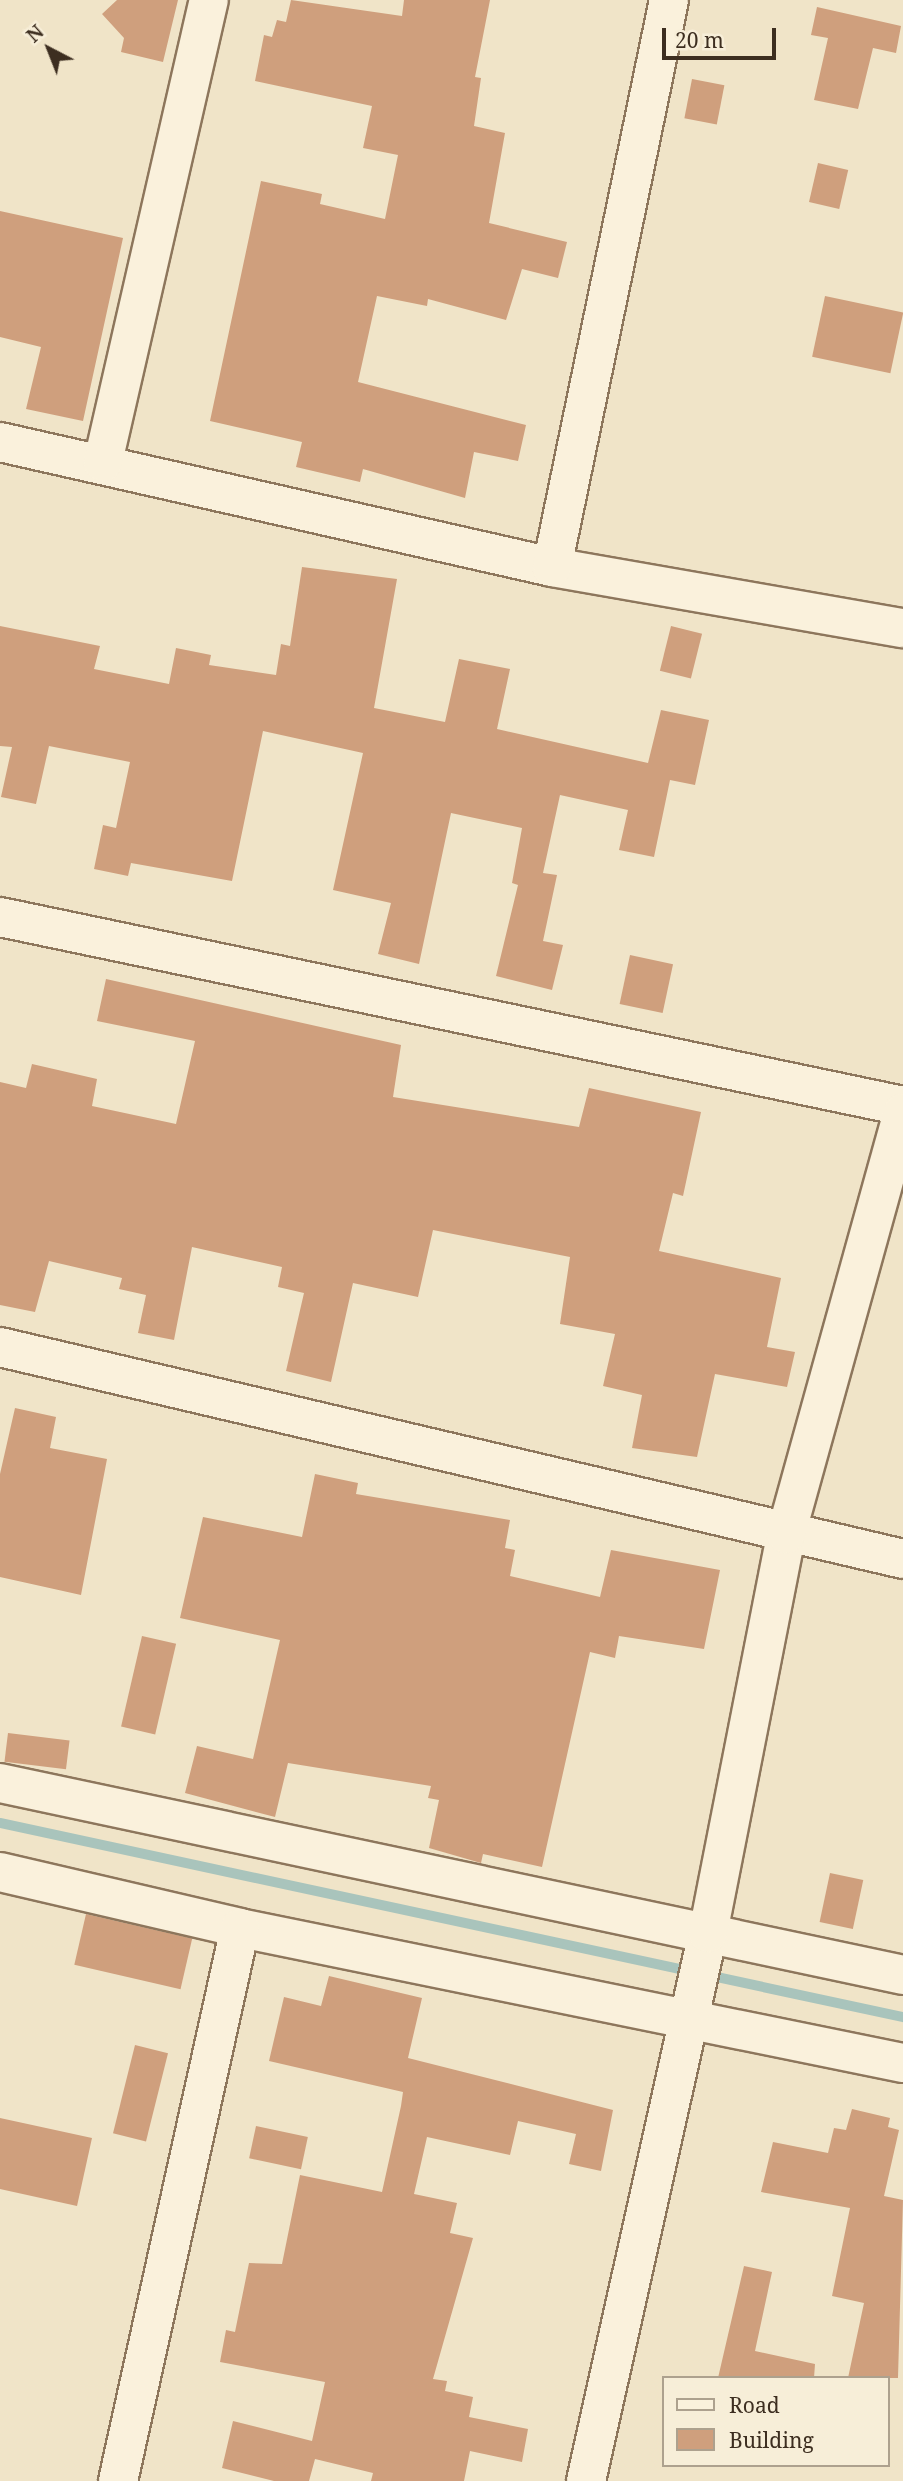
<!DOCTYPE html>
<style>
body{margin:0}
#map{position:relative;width:903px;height:2481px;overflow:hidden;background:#f0e4c8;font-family:"Noto Serif",serif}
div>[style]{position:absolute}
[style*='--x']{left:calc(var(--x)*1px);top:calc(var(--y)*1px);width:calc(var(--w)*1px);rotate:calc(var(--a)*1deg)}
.stream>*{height:10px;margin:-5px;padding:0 5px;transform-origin:5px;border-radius:5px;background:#a9c4bc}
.building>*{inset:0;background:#cf9f7d;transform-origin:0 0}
.roads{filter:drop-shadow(2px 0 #8d765c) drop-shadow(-2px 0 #8d765c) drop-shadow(0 2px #8d765c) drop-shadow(0 -2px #8d765c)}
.minor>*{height:38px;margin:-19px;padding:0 19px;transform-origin:19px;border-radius:19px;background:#faf1dc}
span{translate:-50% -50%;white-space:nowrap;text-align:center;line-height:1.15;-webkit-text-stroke:5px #f7eed8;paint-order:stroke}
.legend{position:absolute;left:662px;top:2376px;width:228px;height:91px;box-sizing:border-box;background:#f7eed8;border:2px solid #ada18e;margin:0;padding:9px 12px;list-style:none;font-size:21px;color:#3d2e20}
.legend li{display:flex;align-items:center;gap:14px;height:35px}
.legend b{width:35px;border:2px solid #ada18e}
.north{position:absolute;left:14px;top:14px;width:70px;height:70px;-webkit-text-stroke:5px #f7eed8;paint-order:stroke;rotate:318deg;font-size:19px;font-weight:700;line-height:28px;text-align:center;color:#3d2e20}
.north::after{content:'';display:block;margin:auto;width:24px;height:32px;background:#3d2e20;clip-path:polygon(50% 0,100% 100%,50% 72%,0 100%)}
.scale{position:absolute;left:662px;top:28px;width:114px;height:32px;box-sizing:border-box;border:4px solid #3d2e20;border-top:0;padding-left:9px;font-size:21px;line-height:24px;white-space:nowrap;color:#3d2e20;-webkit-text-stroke:5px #f7eed8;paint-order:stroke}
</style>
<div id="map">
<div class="stream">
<i style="--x:0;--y:1823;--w:924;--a:12.13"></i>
</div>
<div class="building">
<i style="clip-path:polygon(117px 0,178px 0,163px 62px,121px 52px,124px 38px,102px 14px)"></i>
<i style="clip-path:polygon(291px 0,402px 16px,404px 0,490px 0,475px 77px,481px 78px,474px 126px,505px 133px,489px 223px,567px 242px,558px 278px,522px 269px,506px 320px,428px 299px,427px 306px,377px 296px,358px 382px,526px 425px,518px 461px,474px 452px,465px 498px,363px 469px,360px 482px,296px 467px,302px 442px,210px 421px,261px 181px,322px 194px,320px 204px,385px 219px,398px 155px,363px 148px,372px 106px,255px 81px,264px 35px,272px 37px,277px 20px,286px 22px)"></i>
<i style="clip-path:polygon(817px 7px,901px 26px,896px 53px,873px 48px,858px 109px,814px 100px,828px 38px,811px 35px)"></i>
<i style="left:692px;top:79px;width:33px;height:40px;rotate:11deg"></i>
<i style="left:818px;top:163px;width:31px;height:40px;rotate:13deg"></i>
<i style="clip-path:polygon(0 211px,123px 238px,83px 421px,26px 409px,41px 347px,0 337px)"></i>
<i style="left:825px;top:296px;width:80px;height:62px;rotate:12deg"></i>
<i style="clip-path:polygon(302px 567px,397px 579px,374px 708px,445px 722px,459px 659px,510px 669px,497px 729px,648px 763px,661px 710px,709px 720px,695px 785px,670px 780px,654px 857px,619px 850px,628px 810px,560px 795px,543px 873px,557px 875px,543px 941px,563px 945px,552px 990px,496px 976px,518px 885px,512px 883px,522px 828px,451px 813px,419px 964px,378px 954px,391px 903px,333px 890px,363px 753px,263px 731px,232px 881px,131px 863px,128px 876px,94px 869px,103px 825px,116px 828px,130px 762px,49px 746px,36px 804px,1px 797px,12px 747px,0 746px,0 626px,100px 646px,94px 669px,169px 684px,176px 648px,211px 655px,209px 665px,276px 675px,281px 644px,290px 646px)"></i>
<i style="left:671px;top:626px;width:32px;height:46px;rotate:14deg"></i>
<i style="left:630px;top:955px;width:44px;height:50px;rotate:12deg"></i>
<i style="clip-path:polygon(106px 979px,401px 1045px,393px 1097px,579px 1127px,589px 1088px,701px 1112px,683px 1196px,673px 1193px,659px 1251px,781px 1278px,767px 1347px,795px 1352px,787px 1387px,715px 1374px,697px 1457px,632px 1448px,642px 1395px,603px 1386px,615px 1334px,560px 1324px,570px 1257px,433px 1230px,418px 1297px,353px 1283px,331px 1382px,286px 1371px,304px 1293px,278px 1287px,282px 1267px,192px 1247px,174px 1340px,138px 1333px,146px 1295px,119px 1289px,122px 1278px,49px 1261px,35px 1312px,0 1305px,0 1082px,26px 1088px,32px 1064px,97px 1079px,92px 1106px,176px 1124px,195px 1041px,97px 1021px)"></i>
<i style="clip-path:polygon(15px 1408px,56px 1417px,50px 1448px,107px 1459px,81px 1595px,0 1577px,0 1474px)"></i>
<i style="clip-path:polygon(315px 1474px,358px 1483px,356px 1494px,510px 1520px,505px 1548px,515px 1550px,510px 1576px,600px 1597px,611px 1550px,720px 1570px,704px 1649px,619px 1636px,615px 1658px,590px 1652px,542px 1867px,483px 1854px,481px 1863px,429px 1848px,439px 1800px,428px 1798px,431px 1786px,288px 1763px,275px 1817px,185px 1793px,197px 1746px,253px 1759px,280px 1640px,180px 1618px,203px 1517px,302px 1537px)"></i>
<i style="left:142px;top:1636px;width:35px;height:93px;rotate:13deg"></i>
<i style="left:8px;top:1733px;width:62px;height:29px;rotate:7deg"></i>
<i style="left:830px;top:1873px;width:34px;height:50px;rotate:12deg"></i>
<i style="left:86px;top:1914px;width:109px;height:52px;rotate:13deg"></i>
<i style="clip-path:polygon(329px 1976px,422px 1998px,408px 2058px,613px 2110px,601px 2171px,569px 2164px,576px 2134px,518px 2121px,510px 2155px,427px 2137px,414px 2194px,457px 2203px,450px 2233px,473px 2238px,433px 2379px,447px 2381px,445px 2391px,473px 2397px,469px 2417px,528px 2429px,522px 2462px,470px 2451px,464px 2481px,371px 2481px,373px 2473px,315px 2459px,309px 2481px,274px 2481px,222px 2468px,233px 2421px,312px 2441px,325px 2382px,220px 2362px,226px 2330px,235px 2332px,249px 2263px,282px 2264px,300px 2175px,382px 2192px,401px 2106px,403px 2092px,269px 2061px,284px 1997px,321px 2006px)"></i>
<i style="left:135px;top:2045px;width:34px;height:91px;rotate:14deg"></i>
<i style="clip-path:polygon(852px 2109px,890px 2118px,888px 2127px,899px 2130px,884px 2196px,903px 2200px,898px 2378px,848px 2378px,864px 2303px,832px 2296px,850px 2208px,761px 2192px,773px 2142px,828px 2153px,834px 2128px,846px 2130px)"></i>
<i style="clip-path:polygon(0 2118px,92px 2138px,77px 2206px,0 2189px)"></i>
<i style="left:256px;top:2126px;width:53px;height:33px;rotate:12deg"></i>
<i style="clip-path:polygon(744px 2266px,772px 2272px,755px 2351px,815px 2364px,814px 2378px,718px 2378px)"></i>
</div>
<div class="roads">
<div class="minor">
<i style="--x:0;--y:442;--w:566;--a:12.76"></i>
<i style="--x:552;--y:567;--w:356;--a:9.9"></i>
<i style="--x:103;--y:462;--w:474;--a:-77.1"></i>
<i style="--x:552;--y:567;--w:579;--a:-78.34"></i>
<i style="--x:0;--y:917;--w:923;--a:11.82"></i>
<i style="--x:0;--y:1347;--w:928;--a:13.21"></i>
<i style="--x:0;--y:1783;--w:923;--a:12"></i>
<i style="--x:0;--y:1872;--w:246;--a:13.1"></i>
<i style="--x:240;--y:1928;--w:677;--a:11.51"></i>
<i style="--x:118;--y:2481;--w:566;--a:-77.56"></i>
<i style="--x:586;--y:2481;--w:561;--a:-77.45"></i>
<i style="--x:708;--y:1933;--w:407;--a:-78.9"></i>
<i style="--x:786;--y:1534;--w:437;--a:-74.5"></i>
</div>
</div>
<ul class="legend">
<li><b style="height:9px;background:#faf1dc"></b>Road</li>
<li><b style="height:19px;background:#cf9f7d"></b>Building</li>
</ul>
<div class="north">N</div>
<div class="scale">20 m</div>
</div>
